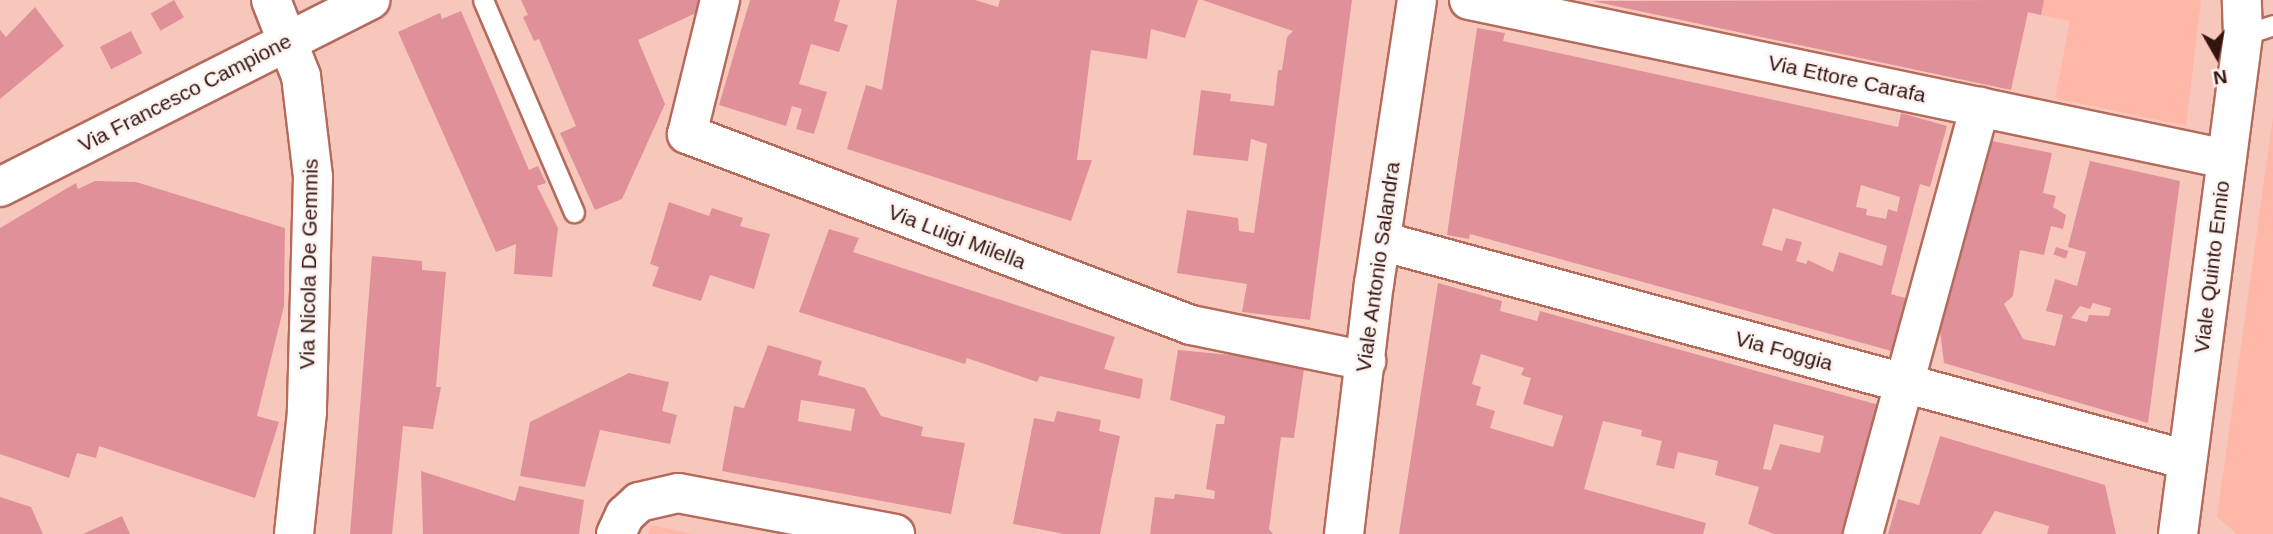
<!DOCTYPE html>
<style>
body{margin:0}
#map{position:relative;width:2273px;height:534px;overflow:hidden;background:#f8c7bc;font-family:Arial,sans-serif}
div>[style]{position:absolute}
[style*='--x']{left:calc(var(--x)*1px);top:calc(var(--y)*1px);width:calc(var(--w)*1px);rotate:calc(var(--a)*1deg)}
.built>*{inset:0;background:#ffb7a8}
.building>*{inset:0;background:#e09099;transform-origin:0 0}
.roads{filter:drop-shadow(2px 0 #b56b5c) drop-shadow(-2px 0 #b56b5c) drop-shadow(0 2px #b56b5c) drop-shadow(0 -2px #b56b5c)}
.lane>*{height:19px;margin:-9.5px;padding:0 9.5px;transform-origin:9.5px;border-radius:9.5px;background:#fff}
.street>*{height:38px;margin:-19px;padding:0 19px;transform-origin:19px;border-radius:19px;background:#fff}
.secondary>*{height:38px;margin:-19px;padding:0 19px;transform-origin:19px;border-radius:19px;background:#fff}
span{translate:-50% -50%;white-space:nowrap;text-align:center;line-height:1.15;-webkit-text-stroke:5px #fcf3f1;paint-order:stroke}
.street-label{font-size:21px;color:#331510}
.north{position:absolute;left:2182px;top:21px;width:70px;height:70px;-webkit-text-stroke:5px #fcf3f1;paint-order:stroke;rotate:171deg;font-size:19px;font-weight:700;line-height:28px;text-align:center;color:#331510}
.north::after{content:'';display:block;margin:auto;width:24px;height:32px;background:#331510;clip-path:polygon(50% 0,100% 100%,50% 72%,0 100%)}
</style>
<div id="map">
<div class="built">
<i style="clip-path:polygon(1966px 0,2201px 0,2186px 126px,2055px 98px,2070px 21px)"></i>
<i style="clip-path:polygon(2273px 117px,2273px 534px,2237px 534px,2217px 517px)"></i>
<i style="clip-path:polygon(650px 525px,694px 534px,648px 534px)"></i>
</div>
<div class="building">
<i style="left:174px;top:0;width:20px;height:27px;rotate:60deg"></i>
<i style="clip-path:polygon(521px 0,700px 0,698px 12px,638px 40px,665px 104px,622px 199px,595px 210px,560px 133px,576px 126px,539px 39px,534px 41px,523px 17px,528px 15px)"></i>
<i style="clip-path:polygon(750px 0,840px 0,834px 21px,848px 25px,839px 52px,811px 44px,799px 84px,827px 92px,814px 134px,796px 129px,802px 109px,792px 106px,786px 126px,719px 105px)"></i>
<i style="clip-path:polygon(897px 0,975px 0,998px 7px,1000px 0,1198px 0,1185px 38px,1151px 29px,1147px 59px,1091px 50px,1077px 160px,1092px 160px,1071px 221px,847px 149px,866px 85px,882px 90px)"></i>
<i style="clip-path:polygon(1202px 0,1352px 0,1310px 320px,1242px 312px,1247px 284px,1177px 273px,1187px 210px,1238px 218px,1239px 231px,1254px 233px,1267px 144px,1251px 139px,1248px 161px,1193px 155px,1201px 90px,1231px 94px,1230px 101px,1274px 106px,1278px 70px,1282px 70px,1287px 37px,1293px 31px)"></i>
<i style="clip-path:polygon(2044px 0,2041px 15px,2028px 12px,2011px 90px,1592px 1px)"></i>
<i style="clip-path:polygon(35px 7px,64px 46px,0 99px,0 30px,6px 37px)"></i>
<i style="clip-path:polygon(461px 11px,529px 170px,538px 166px,546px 183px,537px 186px,558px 228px,552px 277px,514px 274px,516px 244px,496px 252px,398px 32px,440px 13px,442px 19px)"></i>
<i style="clip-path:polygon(evenodd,1477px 28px,1505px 33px,1503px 41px,1898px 127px,1901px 113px,1947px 126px,1930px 187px,1920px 184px,1891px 294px,1908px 299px,1895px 352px,1470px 234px,1469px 239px,1447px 235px,1477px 28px,1861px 185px,1900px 197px,1897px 212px,1888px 209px,1886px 219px,1866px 215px,1867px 209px,1856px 207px,1861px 185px,1477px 28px,1773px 208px,1887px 246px,1882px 266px,1839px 252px,1833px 272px,1808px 260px,1806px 264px,1796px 261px,1802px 242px,1786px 238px,1782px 251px,1762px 245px,1773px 208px)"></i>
<i style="left:131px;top:31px;width:25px;height:35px;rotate:63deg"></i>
<i style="clip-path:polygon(evenodd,1987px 140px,2052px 153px,2043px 193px,2056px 196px,2053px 207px,2066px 215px,2063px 229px,2051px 226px,2044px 255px,2020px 250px,2013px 296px,2004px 304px,2023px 339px,2055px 346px,2063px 315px,2046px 311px,2055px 279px,2077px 286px,2086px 252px,2068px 247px,2090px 161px,2180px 181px,2148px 423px,1944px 363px,1940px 331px,1987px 140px,2093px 303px,2111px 308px,2109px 316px,2089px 315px,2087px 322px,2071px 318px,2080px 306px,2090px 309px,2093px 303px)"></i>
<i style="clip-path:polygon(95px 181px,136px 182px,285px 228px,284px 306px,257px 416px,279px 422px,255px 498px,99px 446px,96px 458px,77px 453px,69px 478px,0 454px,0 228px,76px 183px,78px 189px)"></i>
<i style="clip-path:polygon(669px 202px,709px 216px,712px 208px,743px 218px,740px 226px,770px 234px,754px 289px,710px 275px,701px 301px,652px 286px,659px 267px,650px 264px)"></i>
<i style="clip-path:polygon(829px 229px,859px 238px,853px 252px,1115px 337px,1104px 369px,1143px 379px,1140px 399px,1040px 376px,1037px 382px,967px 358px,965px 364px,799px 312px)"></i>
<i style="left:2056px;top:247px;width:13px;height:8px;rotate:18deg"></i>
<i style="clip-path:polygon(372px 256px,422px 261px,422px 270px,446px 272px,436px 387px,441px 387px,433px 429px,403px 426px,392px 534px,350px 534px)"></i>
<i style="clip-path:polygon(evenodd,1438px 283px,1502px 301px,1500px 311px,1537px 321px,1540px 311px,1879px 405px,1843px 534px,1774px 534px,1748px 524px,1759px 487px,1715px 475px,1718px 461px,1678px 452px,1674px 469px,1656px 465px,1662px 441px,1641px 436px,1642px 430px,1603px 421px,1584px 489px,1706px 523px,1703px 534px,1399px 534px,1438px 283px,1481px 354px,1524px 368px,1521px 375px,1531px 378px,1523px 404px,1563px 416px,1553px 447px,1490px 428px,1495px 411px,1476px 405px,1481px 387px,1472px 384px,1481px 354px,1438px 283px,1774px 424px,1824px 436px,1820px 453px,1780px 444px,1771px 470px,1763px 469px,1774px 424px)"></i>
<i style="clip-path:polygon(evenodd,768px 345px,822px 361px,818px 375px,865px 388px,881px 416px,923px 427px,921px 436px,965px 443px,951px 514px,722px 471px,734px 406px,744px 408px,768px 345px,801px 400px,855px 409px,851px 431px,798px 421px,801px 400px)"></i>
<i style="clip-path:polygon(1178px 350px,1305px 362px,1294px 438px,1281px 437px,1269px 529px,1273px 534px,1150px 534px,1155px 497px,1174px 499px,1175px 494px,1214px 499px,1215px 491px,1206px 489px,1216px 424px,1224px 424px,1225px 416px,1170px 400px)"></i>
<i style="clip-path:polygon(629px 373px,669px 382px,662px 411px,677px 415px,670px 444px,600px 430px,585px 487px,520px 476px,530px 422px)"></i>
<i style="clip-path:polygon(1057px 411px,1101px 420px,1099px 431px,1120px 436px,1100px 534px,1064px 534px,1013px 524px,1034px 418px,1054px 422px)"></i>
<i style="clip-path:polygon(1940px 436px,2105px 485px,2116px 534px,2047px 534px,2049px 526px,1995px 511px,1981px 534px,1888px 534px,1898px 499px,1919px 505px)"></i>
<i style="clip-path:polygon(421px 471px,515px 501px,519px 486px,584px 500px,579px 534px,423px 534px)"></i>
<i style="clip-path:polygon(0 497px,31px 507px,43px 534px,0 534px)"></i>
<i style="clip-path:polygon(122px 516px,130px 534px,83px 534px)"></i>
</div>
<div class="roads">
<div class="lane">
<i style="--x:483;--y:0;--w:231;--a:66.8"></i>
<i style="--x:2243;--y:35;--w:32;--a:-18"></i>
</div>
<div class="street">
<i style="--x:271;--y:0;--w:82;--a:68.5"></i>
<i style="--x:301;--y:76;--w:102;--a:83.2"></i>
<i style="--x:313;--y:177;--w:235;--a:91.5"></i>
<i style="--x:307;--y:412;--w:123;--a:96.1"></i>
<i style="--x:720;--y:0;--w:138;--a:103.8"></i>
<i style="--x:687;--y:134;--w:539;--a:20.76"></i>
<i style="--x:1191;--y:325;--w:179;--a:11.6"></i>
<i style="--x:1469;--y:0;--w:774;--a:11.86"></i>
<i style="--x:0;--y:187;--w:415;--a:-26.8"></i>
<i style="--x:1381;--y:241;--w:835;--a:15.2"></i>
<i style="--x:616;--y:534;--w:21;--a:-65"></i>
<i style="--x:625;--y:515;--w:19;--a:-43"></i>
<i style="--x:639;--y:502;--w:40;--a:-13"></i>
<i style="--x:678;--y:493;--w:221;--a:10.7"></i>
<i style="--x:1863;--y:534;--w:443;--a:-74.7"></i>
</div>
<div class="secondary">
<i style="--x:1344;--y:534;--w:252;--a:-83.2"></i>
<i style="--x:1374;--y:284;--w:287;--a:-81.4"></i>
<i style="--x:2178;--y:534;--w:503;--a:-82.58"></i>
<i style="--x:2243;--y:35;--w:35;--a:-92"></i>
</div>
</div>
<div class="street-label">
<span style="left:1847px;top:79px;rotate:12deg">Via Ettore Carafa</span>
<span style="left:185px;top:93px;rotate:-27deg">Via Francesco Campione</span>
<span style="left:957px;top:237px;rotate:21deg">Via Luigi Milella</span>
<span style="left:309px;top:264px;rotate:-89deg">Via Nicola De Gemmis</span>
<span style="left:1378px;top:267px;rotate:-82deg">Viale Antonio Salandra</span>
<span style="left:2212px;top:267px;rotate:-83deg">Viale Quinto Ennio</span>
<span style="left:1784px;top:351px;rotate:15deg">Via Foggia</span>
</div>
<div class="north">N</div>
</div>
